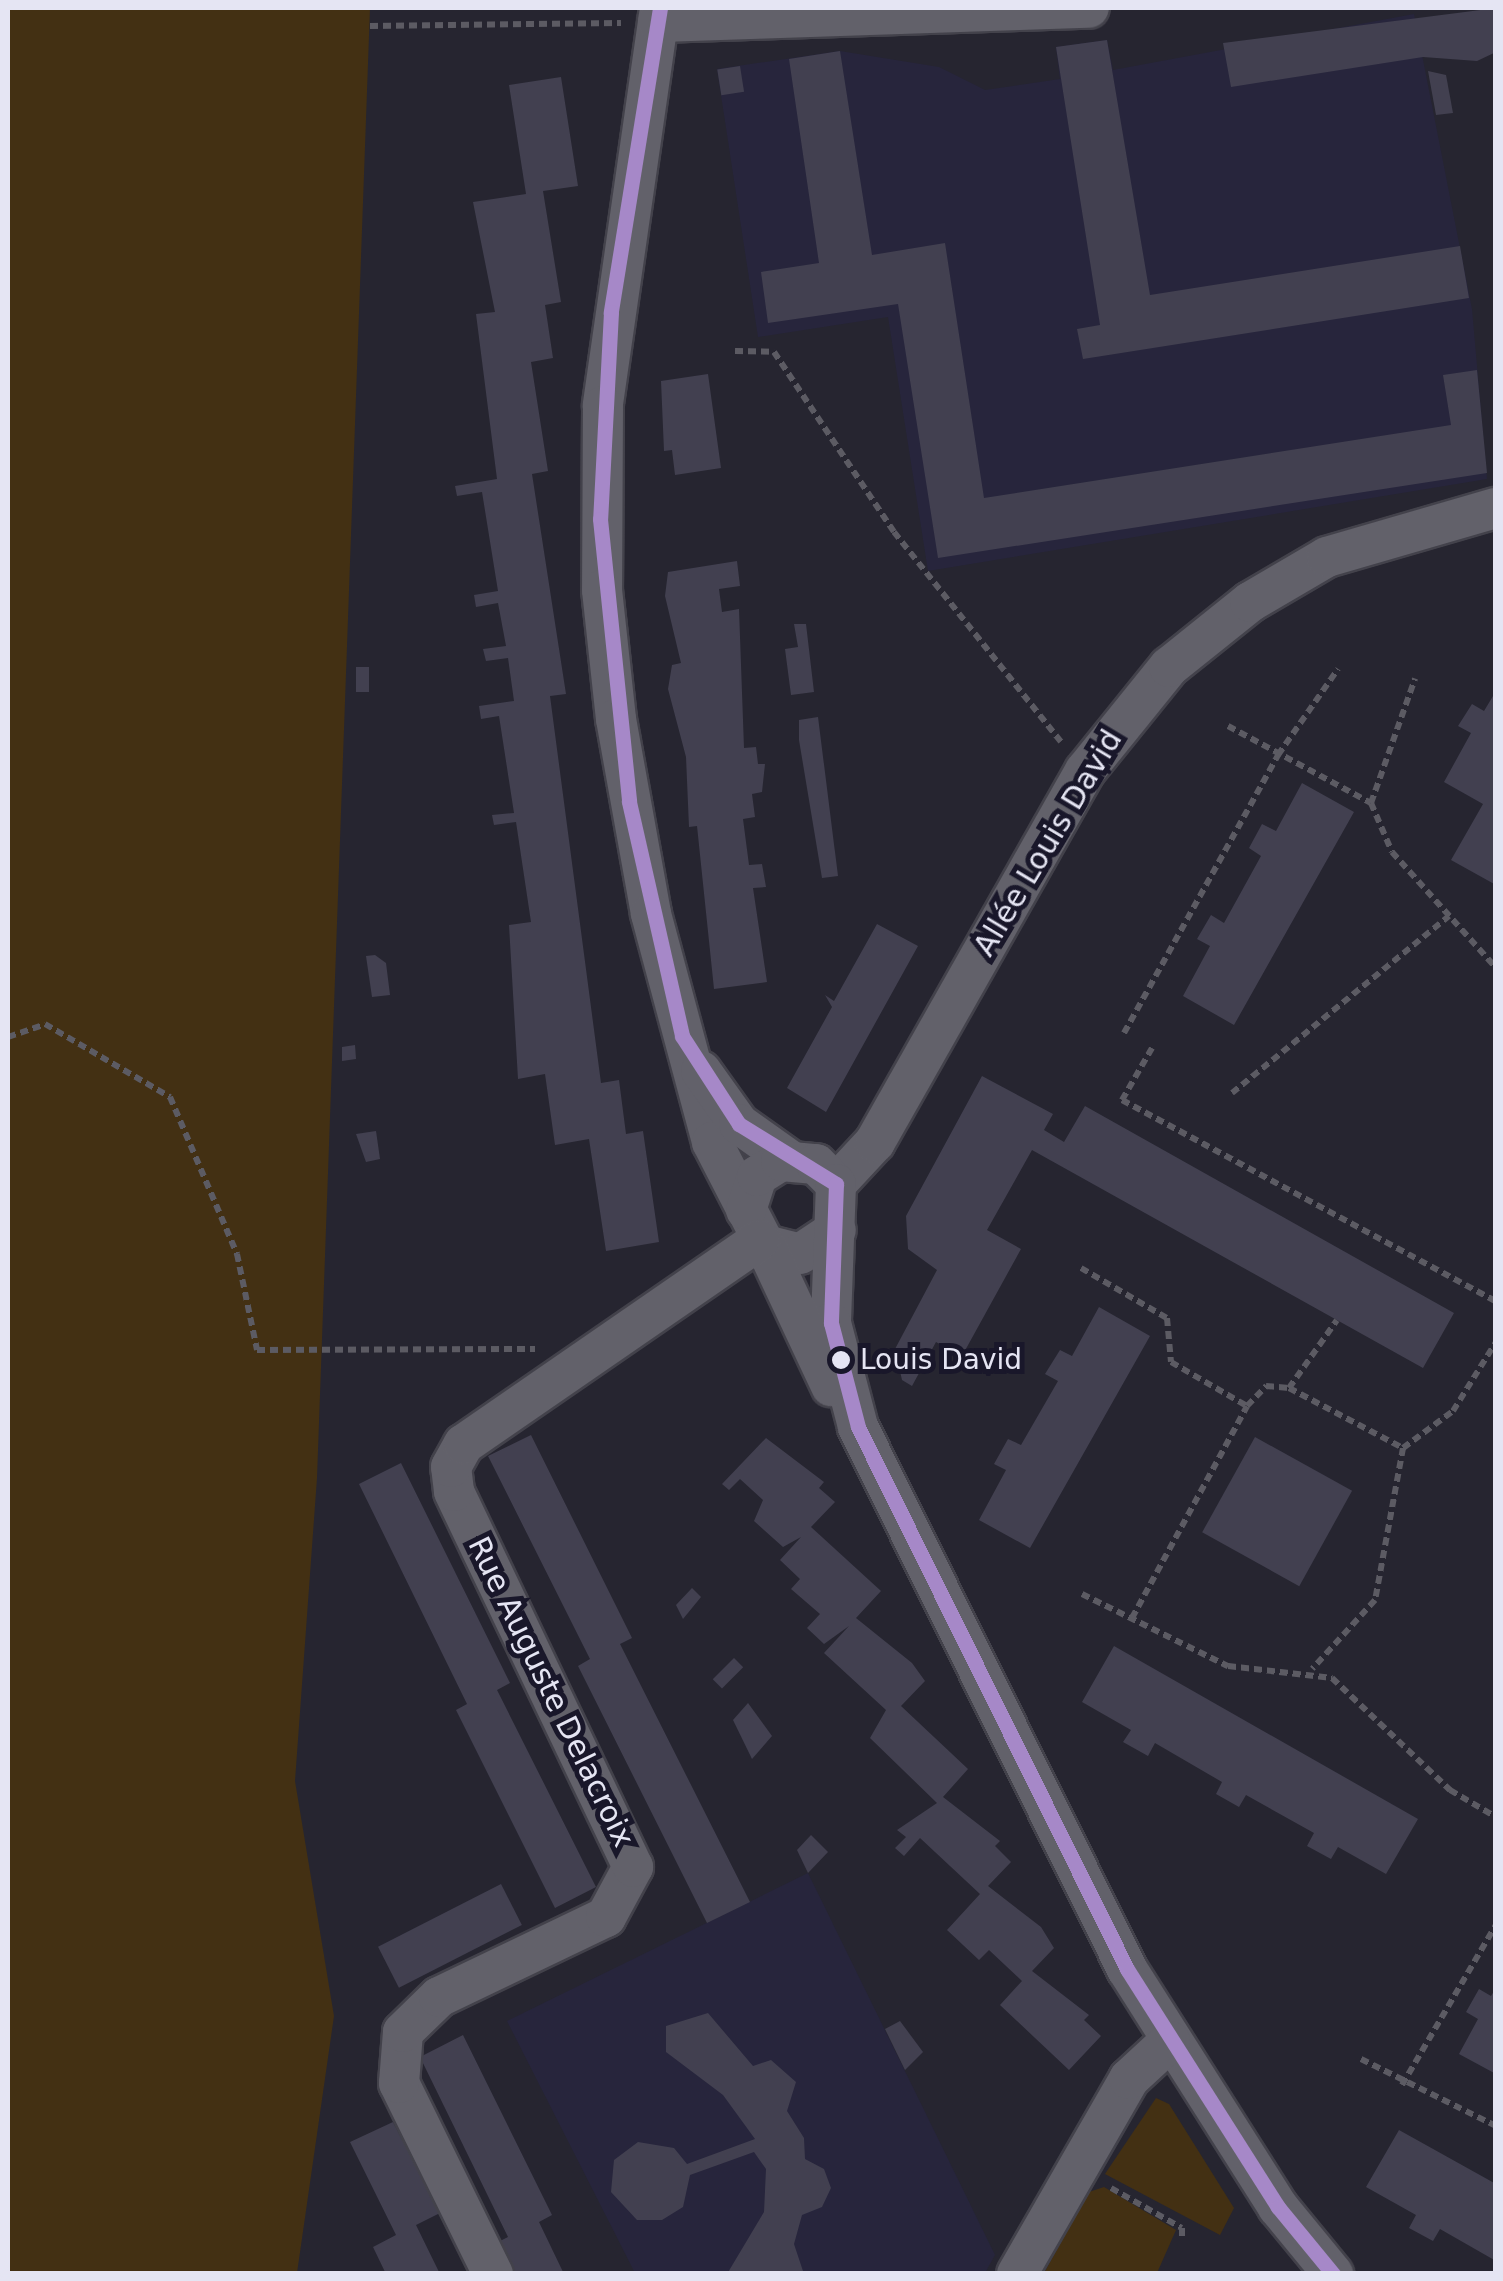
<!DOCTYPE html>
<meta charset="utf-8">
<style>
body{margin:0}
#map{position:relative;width:1503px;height:2281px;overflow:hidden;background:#262530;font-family:"DejaVu Sans",sans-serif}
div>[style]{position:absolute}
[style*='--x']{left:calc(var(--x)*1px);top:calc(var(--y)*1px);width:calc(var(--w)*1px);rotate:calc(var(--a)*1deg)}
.built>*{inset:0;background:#27253c}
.green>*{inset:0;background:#433013}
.building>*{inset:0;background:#424050;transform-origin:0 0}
.path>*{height:6px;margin-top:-3px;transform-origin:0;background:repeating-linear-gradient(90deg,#5c5b63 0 8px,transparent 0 13px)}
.roads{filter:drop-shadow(2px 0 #43424b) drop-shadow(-2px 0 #43424b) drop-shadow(0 2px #43424b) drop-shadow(0 -2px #43424b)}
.minor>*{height:40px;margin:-20px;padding:0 20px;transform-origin:20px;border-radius:20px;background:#62616a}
.bus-1>*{height:15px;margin:-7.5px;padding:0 7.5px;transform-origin:7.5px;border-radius:7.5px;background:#a688c8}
.dots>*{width:28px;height:28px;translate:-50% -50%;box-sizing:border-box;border:5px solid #19172a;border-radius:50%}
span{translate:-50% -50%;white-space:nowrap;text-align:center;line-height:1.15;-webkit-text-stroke:10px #19172a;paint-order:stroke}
.bus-label{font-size:28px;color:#e5e5f3}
.left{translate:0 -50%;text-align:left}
.street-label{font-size:30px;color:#e5e5f3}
.frame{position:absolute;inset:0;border:10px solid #e5e5f3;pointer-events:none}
</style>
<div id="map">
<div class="built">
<i style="clip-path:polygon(1414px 14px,1472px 309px,1487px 479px,928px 571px,888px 317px,758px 337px,717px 69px,840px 51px,939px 67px,985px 90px,1060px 79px,1056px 47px,1107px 40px,1113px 70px)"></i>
<i style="clip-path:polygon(808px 1873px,995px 2255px,985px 2273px,635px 2273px,507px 2021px)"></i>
</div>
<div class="green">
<i style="clip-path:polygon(8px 8px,370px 8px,317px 1478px,295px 1781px,334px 2016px,297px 2273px,8px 2273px)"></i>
<i style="clip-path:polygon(1156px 2098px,1169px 2104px,1234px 2208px,1220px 2235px,1105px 2174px)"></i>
<i style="clip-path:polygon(1104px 2187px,1176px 2230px,1157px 2273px,1044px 2273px,1089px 2192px)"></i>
</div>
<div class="building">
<i style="clip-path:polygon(1496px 8px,1496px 52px,1477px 61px,1423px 57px,1231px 87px,1223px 43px)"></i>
<i style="clip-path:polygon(1107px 40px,1150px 295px,1460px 246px,1469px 298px,1083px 359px,1077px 329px,1100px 325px,1056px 47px)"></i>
<i style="clip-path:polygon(840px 51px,872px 255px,945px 243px,984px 498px,1451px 425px,1443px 375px,1477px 370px,1487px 473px,938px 558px,898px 304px,768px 323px,761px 272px,819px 263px,789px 59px)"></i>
<i style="left:740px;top:66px;width:26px;height:23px;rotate:81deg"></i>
<i style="clip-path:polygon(1428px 71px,1446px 75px,1453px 113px,1436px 115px)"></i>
<i style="clip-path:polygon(561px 77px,578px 186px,543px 191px,561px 302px,545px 305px,553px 358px,531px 362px,548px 471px,532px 474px,566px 694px,550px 696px,601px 1083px,619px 1080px,626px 1134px,643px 1131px,659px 1242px,606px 1251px,589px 1139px,555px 1145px,545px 1074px,518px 1079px,509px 925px,531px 922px,516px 822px,494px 825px,492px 815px,514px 813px,499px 716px,481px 719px,479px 706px,514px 701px,508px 658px,486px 661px,483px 649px,506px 646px,498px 603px,476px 607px,474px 595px,498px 591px,482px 492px,457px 496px,455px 486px,497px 479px,476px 314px,495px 312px,473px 202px,526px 194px,509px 85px)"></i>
<i style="clip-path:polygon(708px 374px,721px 468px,675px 475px,672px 450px,664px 451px,661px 381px)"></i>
<i style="clip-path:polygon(737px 561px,740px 586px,719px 589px,722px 612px,739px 609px,744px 748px,756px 747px,758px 764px,765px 764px,762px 792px,752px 794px,755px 817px,743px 819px,749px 865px,762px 864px,766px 887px,753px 888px,767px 982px,714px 989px,697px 826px,689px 827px,686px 757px,668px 689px,672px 665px,681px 663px,665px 596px,668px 572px)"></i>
<i style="clip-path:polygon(794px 624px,806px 624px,814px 692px,791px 695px,785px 649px,798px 647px)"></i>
<i style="left:369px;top:667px;width:25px;height:13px;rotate:90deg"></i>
<i style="clip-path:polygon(1496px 691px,1496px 885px,1451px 860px,1483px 804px,1444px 782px,1471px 733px,1458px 726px,1472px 704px,1484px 711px)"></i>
<i style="clip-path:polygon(818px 717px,838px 876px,822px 878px,799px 740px,799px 720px)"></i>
<i style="clip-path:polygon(1302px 783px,1354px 812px,1234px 1025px,1183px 996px,1210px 946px,1197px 939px,1211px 915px,1224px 923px,1261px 856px,1249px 848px,1262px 824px,1276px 831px)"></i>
<i style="clip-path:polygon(877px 924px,918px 946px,826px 1112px,787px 1088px,832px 1007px,825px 995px,834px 1001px)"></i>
<i style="clip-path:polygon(375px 955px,386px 963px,390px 995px,372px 997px,366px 956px)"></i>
<i style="clip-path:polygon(355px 1045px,356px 1059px,342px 1061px,342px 1047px)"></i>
<i style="clip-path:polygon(982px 1076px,1053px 1114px,1044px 1130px,1064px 1142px,1085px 1106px,1454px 1313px,1423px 1368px,1032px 1150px,987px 1230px,1021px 1249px,962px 1356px,936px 1342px,912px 1386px,902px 1380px,895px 1349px,937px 1270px,908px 1249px,906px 1216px)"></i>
<i style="clip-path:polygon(376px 1131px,380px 1159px,366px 1162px,356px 1134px)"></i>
<i style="clip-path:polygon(1099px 1307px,1150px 1336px,1030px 1548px,979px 1520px,1006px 1470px,994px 1464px,1008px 1439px,1021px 1445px,1058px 1381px,1045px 1374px,1060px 1350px,1072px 1356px)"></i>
<i style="clip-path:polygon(531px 1435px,632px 1638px,620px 1644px,750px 1902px,707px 1923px,578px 1666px,590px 1659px,488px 1456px)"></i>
<i style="left:1255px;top:1437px;width:111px;height:109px;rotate:29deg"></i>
<i style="clip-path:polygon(766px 1438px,824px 1482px,819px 1488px,835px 1502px,811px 1527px,881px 1591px,856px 1618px,912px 1663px,925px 1681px,901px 1706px,968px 1769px,943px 1797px,1000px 1841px,995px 1846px,1011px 1862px,988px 1886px,1041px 1927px,1054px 1948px,1032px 1971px,1089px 2015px,1084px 2020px,1101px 2036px,1069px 2070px,1000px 2005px,1022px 1981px,989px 1950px,979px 1960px,947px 1930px,980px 1894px,920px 1838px,904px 1856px,895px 1848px,906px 1837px,897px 1830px,937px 1803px,870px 1738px,886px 1710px,824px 1653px,849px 1626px,824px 1644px,807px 1628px,820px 1614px,791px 1589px,800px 1579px,780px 1560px,801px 1537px,783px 1547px,754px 1521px,763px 1500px,740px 1479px,729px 1490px,722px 1484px)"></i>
<i style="clip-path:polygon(401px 1463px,510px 1683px,497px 1690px,596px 1887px,555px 1908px,456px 1710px,467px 1704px,359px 1484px)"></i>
<i style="clip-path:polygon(692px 1588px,701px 1597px,683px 1619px,676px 1605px)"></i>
<i style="clip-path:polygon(1114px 1646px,1418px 1819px,1386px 1874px,1338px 1847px,1331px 1859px,1307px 1846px,1314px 1833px,1246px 1795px,1239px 1807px,1216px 1794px,1222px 1782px,1155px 1743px,1148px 1756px,1123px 1742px,1131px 1730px,1082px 1702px)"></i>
<i style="left:734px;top:1658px;width:13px;height:30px;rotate:45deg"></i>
<i style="clip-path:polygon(748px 1703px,772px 1736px,752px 1759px,733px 1720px)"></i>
<i style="clip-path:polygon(811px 1835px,828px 1852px,808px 1873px,797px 1850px)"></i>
<i style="left:501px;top:1884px;width:46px;height:138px;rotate:63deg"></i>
<i style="clip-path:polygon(1496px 1988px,1496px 2074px,1459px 2054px,1478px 2019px,1466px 2012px,1479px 1989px,1491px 1996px)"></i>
<i style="clip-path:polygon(708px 2013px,753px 2066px,771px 2060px,796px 2082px,787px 2111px,804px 2138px,805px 2159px,824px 2169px,831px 2188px,822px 2207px,802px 2215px,794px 2244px,804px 2274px,727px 2274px,764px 2212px,766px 2169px,754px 2152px,690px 2175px,683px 2207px,662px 2220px,637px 2220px,611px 2192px,614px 2160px,638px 2142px,674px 2148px,687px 2164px,755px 2139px,723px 2095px,666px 2052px,666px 2026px)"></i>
<i style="clip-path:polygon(900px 2021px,923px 2052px,905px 2070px,885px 2029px)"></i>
<i style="clip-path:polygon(463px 2035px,552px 2215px,539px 2222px,564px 2274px,511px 2274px,496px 2243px,508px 2237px,420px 2057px)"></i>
<i style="clip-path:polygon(393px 2122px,440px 2213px,416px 2225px,440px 2274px,386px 2274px,373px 2247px,396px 2235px,350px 2142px)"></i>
<i style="clip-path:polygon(1399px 2130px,1496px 2184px,1496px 2261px,1440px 2229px,1433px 2241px,1409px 2228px,1416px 2215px,1366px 2187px)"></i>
</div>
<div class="path">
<i style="--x:370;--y:26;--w:251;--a:-0.7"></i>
<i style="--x:735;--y:351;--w:39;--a:1"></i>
<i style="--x:774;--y:352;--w:216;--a:56.3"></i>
<i style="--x:894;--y:532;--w:268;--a:51.5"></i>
<i style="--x:1228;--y:726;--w:162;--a:28.3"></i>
<i style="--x:1371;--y:803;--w:132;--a:-70.5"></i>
<i style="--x:1371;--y:803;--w:53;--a:66.8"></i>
<i style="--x:1392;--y:852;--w:156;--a:48.1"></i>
<i style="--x:1124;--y:1033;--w:318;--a:-61"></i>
<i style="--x:1278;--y:755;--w:105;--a:-55.1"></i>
<i style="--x:8;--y:1037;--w:39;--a:-19"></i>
<i style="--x:45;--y:1024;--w:145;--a:30.3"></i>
<i style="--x:170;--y:1097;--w:171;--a:66.9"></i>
<i style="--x:237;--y:1254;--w:98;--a:78.2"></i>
<i style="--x:257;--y:1350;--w:278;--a:-0.2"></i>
<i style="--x:1152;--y:1048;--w:60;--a:120"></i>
<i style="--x:1122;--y:1100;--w:425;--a:28.3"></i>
<i style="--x:1232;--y:1093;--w:280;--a:-39.2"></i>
<i style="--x:1081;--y:1268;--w:99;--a:30.2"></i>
<i style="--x:1167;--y:1318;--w:44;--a:84.8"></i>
<i style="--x:1171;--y:1362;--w:88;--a:30.1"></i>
<i style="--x:1289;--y:1388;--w:83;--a:-54.8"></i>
<i style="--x:1403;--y:1448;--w:62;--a:-36.5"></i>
<i style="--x:1453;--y:1411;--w:81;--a:-58.1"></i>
<i style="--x:1082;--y:1594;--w:163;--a:26.3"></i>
<i style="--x:1228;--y:1666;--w:105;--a:6.6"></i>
<i style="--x:1332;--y:1678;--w:163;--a:43.5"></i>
<i style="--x:1450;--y:1790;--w:53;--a:30.4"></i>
<i style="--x:1132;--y:1618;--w:241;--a:-61.5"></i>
<i style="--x:1247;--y:1406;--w:28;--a:-46"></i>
<i style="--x:1266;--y:1386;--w:23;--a:5"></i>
<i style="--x:1289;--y:1388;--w:129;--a:27.8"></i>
<i style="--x:1403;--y:1448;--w:155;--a:100.4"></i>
<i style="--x:1375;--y:1600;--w:93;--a:132.4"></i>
<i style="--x:1361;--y:2059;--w:151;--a:26.4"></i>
<i style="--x:1402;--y:2085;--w:186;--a:-59.6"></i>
<i style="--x:1111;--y:2188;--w:81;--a:29.4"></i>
<i style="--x:1182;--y:2228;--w:10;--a:90"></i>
</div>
<div class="roads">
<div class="minor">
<i style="--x:660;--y:8;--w:402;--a:98.2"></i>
<i style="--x:603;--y:406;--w:184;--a:90.3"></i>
<i style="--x:602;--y:590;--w:130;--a:83.8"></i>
<i style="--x:616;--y:719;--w:198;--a:79.8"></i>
<i style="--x:651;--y:914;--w:236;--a:75"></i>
<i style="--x:712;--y:1142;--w:116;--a:62.8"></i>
<i style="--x:765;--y:1245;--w:36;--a:14"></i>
<i style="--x:800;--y:1254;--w:43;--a:-33.7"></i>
<i style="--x:658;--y:22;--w:431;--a:-1.9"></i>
<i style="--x:701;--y:1071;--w:65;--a:54.4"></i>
<i style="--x:739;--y:1124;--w:60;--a:35.5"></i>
<i style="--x:836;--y:1184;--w:57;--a:-47.1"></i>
<i style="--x:875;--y:1142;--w:426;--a:-60.5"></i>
<i style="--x:1085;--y:771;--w:134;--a:-51.1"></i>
<i style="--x:1169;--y:667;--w:104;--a:-38.7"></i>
<i style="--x:1250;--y:602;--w:89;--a:-30.3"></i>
<i style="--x:1327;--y:557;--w:176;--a:-16.2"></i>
<i style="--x:746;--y:1210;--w:36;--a:-72"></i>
<i style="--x:757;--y:1176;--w:28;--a:-32"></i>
<i style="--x:781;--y:1161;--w:35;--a:5"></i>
<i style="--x:816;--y:1164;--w:28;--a:45"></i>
<i style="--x:836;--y:1184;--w:139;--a:92.1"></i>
<i style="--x:831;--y:1323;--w:107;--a:75.4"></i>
<i style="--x:858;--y:1427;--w:605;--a:63.6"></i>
<i style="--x:1127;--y:1969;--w:282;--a:57.6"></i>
<i style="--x:1278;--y:2207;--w:87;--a:50.6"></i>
<i style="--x:765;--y:1245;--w:156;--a:64.9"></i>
<i style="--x:493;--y:2274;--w:213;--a:-116.2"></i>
<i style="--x:399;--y:2083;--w:51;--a:-85.5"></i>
<i style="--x:403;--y:2032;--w:50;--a:-44.2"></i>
<i style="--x:439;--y:1997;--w:185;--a:-25.6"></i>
<i style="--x:606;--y:1917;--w:57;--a:-61.6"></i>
<i style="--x:633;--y:1867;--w:416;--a:-115.5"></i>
<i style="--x:454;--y:1491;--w:24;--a:-97"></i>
<i style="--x:451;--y:1467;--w:26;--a:-61"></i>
<i style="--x:464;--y:1444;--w:359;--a:-34.6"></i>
<i style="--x:1017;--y:2274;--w:225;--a:-60.1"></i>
<i style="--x:1129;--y:2079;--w:56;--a:-42.8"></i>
</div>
</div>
<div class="bus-1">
<i style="--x:660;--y:8;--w:308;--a:99.2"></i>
<i style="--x:611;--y:312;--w:207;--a:93"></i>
<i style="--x:600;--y:519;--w:284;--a:84.1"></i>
<i style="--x:629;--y:802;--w:240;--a:77.2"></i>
<i style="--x:682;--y:1036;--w:105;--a:57.1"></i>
<i style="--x:739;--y:1124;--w:114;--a:31.7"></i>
<i style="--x:836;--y:1184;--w:139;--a:92.1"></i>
<i style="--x:831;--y:1323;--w:107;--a:75.4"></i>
<i style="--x:858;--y:1427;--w:605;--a:63.6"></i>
<i style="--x:1127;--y:1969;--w:282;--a:57.6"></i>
<i style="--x:1278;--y:2207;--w:87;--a:50.6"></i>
</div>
<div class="dots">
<i style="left:841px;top:1360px;background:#e5e5f3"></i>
</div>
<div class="bus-label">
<span class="left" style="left:860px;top:1360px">Louis David</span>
</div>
<div class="street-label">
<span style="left:1048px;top:843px;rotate:-59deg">Allée Louis David</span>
<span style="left:551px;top:1692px;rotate:64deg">Rue Auguste Delacroix</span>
</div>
<div class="frame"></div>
</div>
